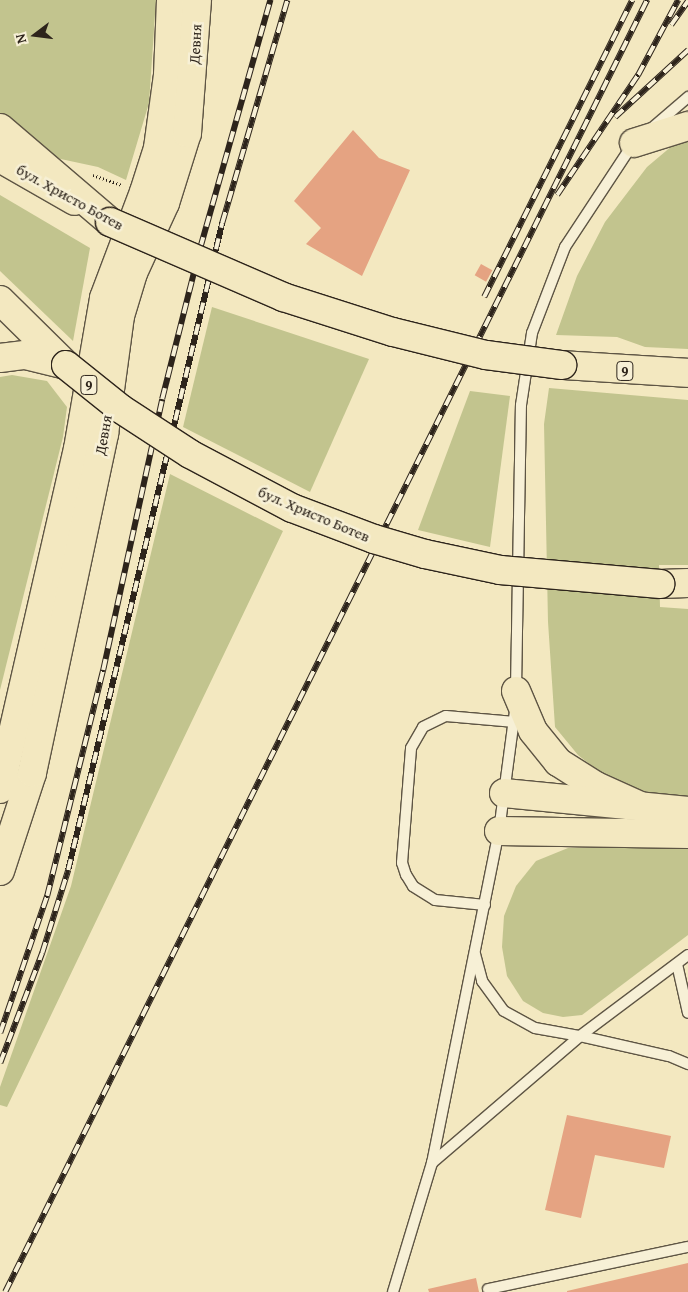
<!DOCTYPE html>
<meta charset="utf-8">
<style>
body{margin:0}
#map{position:relative;width:688px;height:1292px;overflow:hidden;background:#f3e8c0;font-family:"Gentium Book Plus",serif}
div>[style]{position:absolute}
[style*='--x']{left:calc(var(--x)*1px);top:calc(var(--y)*1px);width:calc(var(--w)*1px);rotate:calc(var(--a)*1deg)}
.green>*{inset:0;background:#c2c48e}
.building>*{inset:0;background:#e5a382;transform-origin:0 0}
.path>*{height:3px;margin-top:-1.5px;transform-origin:0;background:repeating-linear-gradient(90deg,#2d241b 0 1px,transparent 0 3.5px)}
.roads{filter:drop-shadow(1px 0 #5e5544) drop-shadow(-1px 0 #5e5544) drop-shadow(0 1px #5e5544) drop-shadow(0 -1px #5e5544)}
.service>*{height:10px;margin:-5px;padding:0 5px;transform-origin:5px;border-radius:5px;background:#f7f0d6}
.primary>*{height:28px;margin:-14px;padding:0 14px;transform-origin:14px;border-radius:14px;background:#f3e8c0}
.trunk>*{height:28px;margin:-14px;padding:0 14px;transform-origin:14px;border-radius:14px;background:#f3e8c0}
.rail>*{height:5.5px;margin-top:-2.75px;transform-origin:0;background:repeating-linear-gradient(90deg,#f7f0d6 0 11px,#2d241b 0 22px);box-sizing:border-box;border-block:1px solid #2d241b}
.bridges{filter:drop-shadow(1px 0 #2d241b) drop-shadow(-1px 0 #2d241b) drop-shadow(0 1px #2d241b) drop-shadow(0 -1px #2d241b)}
.trunk-bridge>*{height:28px;margin:-14px;padding:0 14px;transform-origin:14px;border-radius:14px;background:#f3e8c0}
span{translate:-50% -50%;white-space:nowrap;text-align:center;line-height:1.15;-webkit-text-stroke:5px #f7f0d6;paint-order:stroke}
.shield-label span{padding:1px 4px;background:#f7f0d6;border:1px solid;border-radius:4px;-webkit-text-stroke-width:0}
.shield-label{font-size:14px;color:#2d241b;font-weight:700}
.street-label{font-size:15px;color:#2d241b}
.north{position:absolute;left:10px;top:10px;width:50px;height:50px;-webkit-text-stroke:4px #f7f0d6;paint-order:stroke;rotate:255deg;font-size:14px;font-weight:700;line-height:20px;text-align:center;color:#2d241b}
.north::after{content:'';display:block;margin:auto;width:18px;height:22px;background:#2d241b;clip-path:polygon(50% 0,100% 100%,50% 72%,0 100%)}
</style>
<div id="map">
<div class="green">
<i style="clip-path:polygon(0 0,156px 0,149px 103px,126px 180px,98px 167px,42px 155px,0 116px)"></i>
<i style="clip-path:polygon(688px 138px,688px 349px,645px 347px,617px 337px,556px 335px,577px 276px,605px 222px,647px 167px,679px 140px)"></i>
<i style="clip-path:polygon(0 195px,90px 248px,73px 341px,0 271px)"></i>
<i style="clip-path:polygon(212px 307px,369px 359px,310px 492px,183px 427px)"></i>
<i style="clip-path:polygon(12px 375px,47px 381px,67px 407px,63px 437px,0 690px,0 377px)"></i>
<i style="clip-path:polygon(549px 388px,688px 400px,688px 565px,659px 565px,660px 607px,688px 609px,688px 798px,653px 794px,607px 778px,578px 755px,555px 727px,548px 622px,544px 424px)"></i>
<i style="clip-path:polygon(470px 391px,510px 396px,490px 547px,418px 530px)"></i>
<i style="clip-path:polygon(170px 474px,283px 531px,7px 1107px,0 1105px,0 1087px,71px 886px)"></i>
<i style="clip-path:polygon(688px 846px,688px 935px,582px 1015px,563px 1017px,543px 1013px,523px 1001px,507px 976px,502px 947px,504px 916px,516px 886px,536px 861px,568px 848px)"></i>
</div>
<div class="building">
<i style="clip-path:polygon(353px 130px,379px 158px,410px 170px,362px 276px,306px 244px,321px 228px,294px 201px)"></i>
<i style="left:481px;top:264px;width:13px;height:13px;rotate:29deg"></i>
<i style="clip-path:polygon(567px 1115px,671px 1136px,664px 1168px,595px 1155px,581px 1218px,545px 1210px)"></i>
<i style="clip-path:polygon(688px 1263px,688px 1292px,567px 1292px,567px 1291px)"></i>
<i style="clip-path:polygon(476px 1278px,479px 1292px,429px 1292px,428px 1289px)"></i>
</div>
<div class="path">
<i style="--x:93;--y:175;--w:31;--a:19"></i>
</div>
<div class="roads">
<div class="service">
<i style="--x:652;--y:128;--w:48;--a:-40.7"></i>
<i style="--x:516;--y:689;--w:284;--a:-89"></i>
<i style="--x:521;--y:405;--w:73;--a:-81.3"></i>
<i style="--x:532;--y:333;--w:92;--a:-69"></i>
<i style="--x:565;--y:247;--w:123;--a:-56.6"></i>
<i style="--x:485;--y:905;--w:50;--a:-174.3"></i>
<i style="--x:435;--y:900;--w:26;--a:-148"></i>
<i style="--x:413;--y:886;--w:13;--a:-122"></i>
<i style="--x:406;--y:875;--w:13;--a:-108"></i>
<i style="--x:402;--y:863;--w:115;--a:-85.5"></i>
<i style="--x:411;--y:748;--w:24;--a:-60"></i>
<i style="--x:423;--y:727;--w:25;--a:-26"></i>
<i style="--x:446;--y:716;--w:69;--a:5"></i>
<i style="--x:475;--y:954;--w:28;--a:75"></i>
<i style="--x:482;--y:981;--w:37;--a:54"></i>
<i style="--x:504;--y:1011;--w:35;--a:29"></i>
<i style="--x:535;--y:1028;--w:46;--a:10.1"></i>
<i style="--x:580;--y:1036;--w:135;--a:-36.9"></i>
<i style="--x:677;--y:964;--w:50;--a:77.3"></i>
<i style="--x:432;--y:1163;--w:195;--a:-40.6"></i>
<i style="--x:580;--y:1036;--w:91;--a:12.7"></i>
<i style="--x:669;--y:1056;--w:21;--a:23"></i>
<i style="--x:488;--y:1289;--w:204;--a:-11.9"></i>
<i style="--x:393;--y:1292;--w:135;--a:-73.2"></i>
<i style="--x:432;--y:1163;--w:339;--a:-78.6"></i>
<i style="--x:499;--y:831;--w:121;--a:-82.4"></i>
</div>
<div class="primary">
<i style="--x:0;--y:158;--w:86;--a:29.8"></i>
<i style="--x:0;--y:300;--w:93;--a:44.6"></i>
</div>
<div class="trunk">
<i style="--x:0;--y:128;--w:145;--a:40.5"></i>
<i style="--x:634;--y:143;--w:57;--a:-17.5"></i>
<i style="--x:0;--y:358;--w:25;--a:-7"></i>
<i style="--x:25;--y:355;--w:42;--a:13.7"></i>
<i style="--x:562;--y:365;--w:126;--a:3.6"></i>
<i style="--x:660;--y:584;--w:28;--a:-2"></i>
<i style="--x:516;--y:691;--w:43;--a:67"></i>
<i style="--x:533;--y:731;--w:40;--a:51"></i>
<i style="--x:558;--y:762;--w:45;--a:32.3"></i>
<i style="--x:596;--y:786;--w:56;--a:24.3"></i>
<i style="--x:0;--y:789;--w:349;--a:-77.1"></i>
<i style="--x:78;--y:449;--w:153;--a:-80.2"></i>
<i style="--x:104;--y:298;--w:113;--a:-69.3"></i>
<i style="--x:144;--y:192;--w:46;--a:-72.3"></i>
<i style="--x:158;--y:148;--w:74;--a:-82.2"></i>
<i style="--x:168;--y:75;--w:75;--a:-87.7"></i>
<i style="--x:504;--y:793;--w:185;--a:5.6"></i>
<i style="--x:499;--y:831;--w:189;--a:0.9"></i>
<i style="--x:0;--y:871;--w:103;--a:-71.9"></i>
<i style="--x:32;--y:773;--w:347;--a:-78"></i>
<i style="--x:104;--y:434;--w:119;--a:-82.3"></i>
<i style="--x:120;--y:316;--w:45;--a:-73.2"></i>
<i style="--x:133;--y:273;--w:77;--a:-65.4"></i>
<i style="--x:165;--y:203;--w:73;--a:-72.6"></i>
<i style="--x:187;--y:133;--w:133;--a:-85.7"></i>
</div>
</div>
<div class="rail">
<i style="--x:671;--y:25;--w:29;--a:-55"></i>
<i style="--x:615;--y:117;--w:99;--a:-42.5"></i>
<i style="--x:557;--y:195;--w:145;--a:-56"></i>
<i style="--x:638;--y:75;--w:85;--a:-61.9"></i>
<i style="--x:484;--y:297;--w:332;--a:-63.5"></i>
<i style="--x:0;--y:1033;--w:145;--a:-71.1"></i>
<i style="--x:47;--y:896;--w:233;--a:-76.1"></i>
<i style="--x:103;--y:670;--w:277;--a:-77.7"></i>
<i style="--x:162;--y:399;--w:156;--a:-75.9"></i>
<i style="--x:200;--y:248;--w:258;--a:-74.2"></i>
<i style="--x:0;--y:1063;--w:118;--a:-69.1"></i>
<i style="--x:42;--y:953;--w:87;--a:-72.6"></i>
<i style="--x:68;--y:870;--w:665;--a:-76.61"></i>
<i style="--x:222;--y:223;--w:232;--a:-73.7"></i>
<i style="--x:5;--y:1292;--w:1443;--a:-63.58"></i>
</div>
<div class="bridges">
<div class="trunk-bridge">
<i style="--x:110;--y:222;--w:189;--a:23.4"></i>
<i style="--x:283;--y:297;--w:115;--a:17.7"></i>
<i style="--x:393;--y:332;--w:96;--a:13.9"></i>
<i style="--x:486;--y:355;--w:77;--a:7.5"></i>
<i style="--x:66;--y:365;--w:70;--a:38.7"></i>
<i style="--x:121;--y:409;--w:82;--a:33.1"></i>
<i style="--x:190;--y:454;--w:115;--a:27.9"></i>
<i style="--x:292;--y:508;--w:88;--a:20.7"></i>
<i style="--x:374;--y:539;--w:53;--a:16.4"></i>
<i style="--x:425;--y:554;--w:77;--a:12"></i>
<i style="--x:500;--y:570;--w:161;--a:5"></i>
</div>
</div>
<div class="shield-label">
<span style="left:625px;top:371px">9</span>
<span style="left:89px;top:385px">9</span>
</div>
<div class="street-label">
<span style="left:195px;top:44px;rotate:-87deg">Девня</span>
<span style="left:70px;top:197px;rotate:29deg">бул. Христо Ботев</span>
<span style="left:103px;top:435px;rotate:-80deg">Девня</span>
<span style="left:314px;top:514px;rotate:23deg">бул. Христо Ботев</span>
</div>
<div class="north">N</div>
</div>
